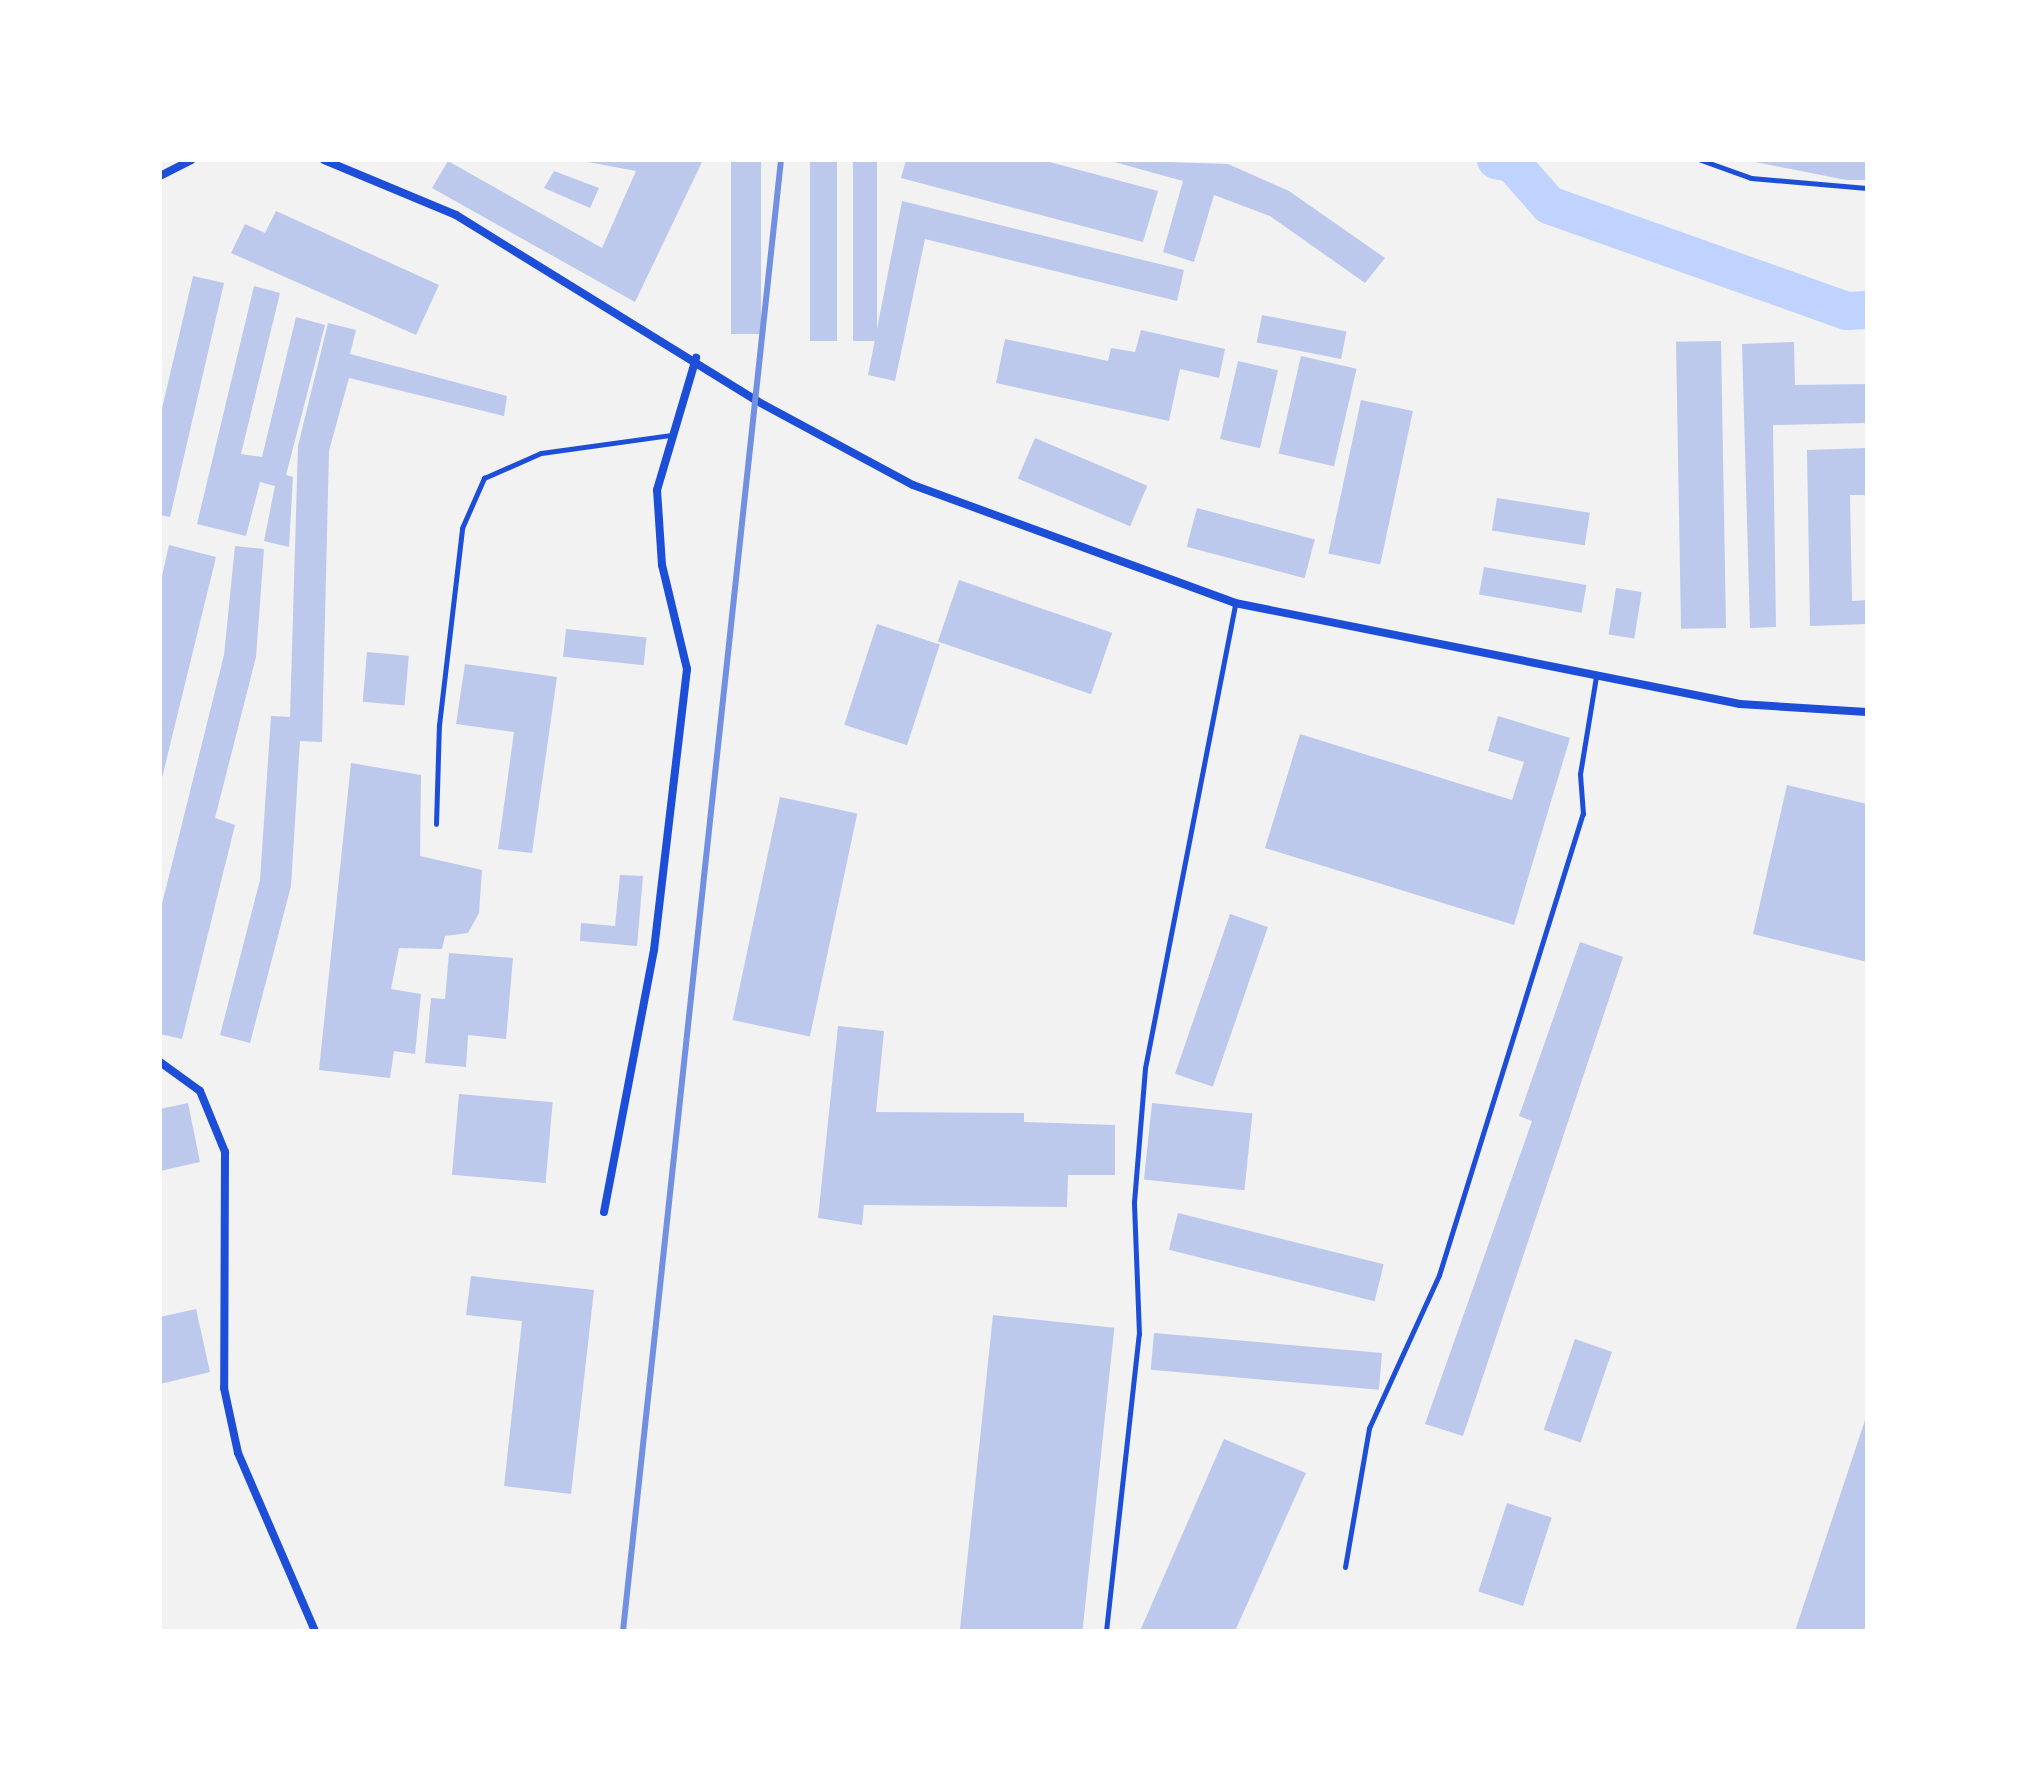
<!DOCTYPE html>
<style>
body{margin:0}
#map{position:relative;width:2027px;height:1791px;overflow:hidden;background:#f2f2f2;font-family:"Work Sans",sans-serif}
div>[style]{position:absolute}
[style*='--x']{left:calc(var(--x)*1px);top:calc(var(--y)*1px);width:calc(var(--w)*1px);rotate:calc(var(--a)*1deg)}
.river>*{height:38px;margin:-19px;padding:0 19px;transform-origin:19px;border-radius:19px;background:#bfd3fe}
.building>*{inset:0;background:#bdc9ec;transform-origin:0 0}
.service>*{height:5px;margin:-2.5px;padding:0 2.5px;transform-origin:2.5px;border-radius:2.5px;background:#1d4ed8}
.minor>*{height:8px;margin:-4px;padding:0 4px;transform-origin:4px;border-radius:4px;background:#1d4ed8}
.rail>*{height:6px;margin:-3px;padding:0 3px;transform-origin:3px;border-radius:3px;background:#7290e2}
span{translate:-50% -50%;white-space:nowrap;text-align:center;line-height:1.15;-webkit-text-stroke:8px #fff;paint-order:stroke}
.frame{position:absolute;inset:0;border:162px solid #fff;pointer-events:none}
</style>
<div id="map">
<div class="river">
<i style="--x:1496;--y:160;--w:16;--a:11"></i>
<i style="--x:1512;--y:163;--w:56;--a:48.6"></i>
<i style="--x:1549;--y:205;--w:316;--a:19.6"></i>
<i style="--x:1847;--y:311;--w:20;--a:-3"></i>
</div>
<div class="building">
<i style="clip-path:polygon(577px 160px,703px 160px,635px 302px,432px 188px,448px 161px,602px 248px,636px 171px)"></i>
<i style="left:731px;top:160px;width:30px;height:174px"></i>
<i style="left:810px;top:160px;width:27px;height:181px"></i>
<i style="left:853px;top:160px;width:24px;height:181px"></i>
<i style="clip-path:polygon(906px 160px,1042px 160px,1158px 191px,1143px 242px,901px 178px)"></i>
<i style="clip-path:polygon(1107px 160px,1228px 164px,1289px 191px,1385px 258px,1365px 283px,1270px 216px,1214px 195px,1194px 262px,1163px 252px,1183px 181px)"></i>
<i style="clip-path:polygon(1745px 160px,1867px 160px,1867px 180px,1846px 180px)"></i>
<i style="clip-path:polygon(554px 171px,599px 188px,590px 208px,544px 188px)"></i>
<i style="clip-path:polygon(902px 201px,1184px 270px,1177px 301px,925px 239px,895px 381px,868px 375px)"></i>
<i style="clip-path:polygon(276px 211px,439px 285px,416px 335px,231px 253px,245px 224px,265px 233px)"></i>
<i style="clip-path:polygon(193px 276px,224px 283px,170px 517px,160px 515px,160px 417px)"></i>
<i style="clip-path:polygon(254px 286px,280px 293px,241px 454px,262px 457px,296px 317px,325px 325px,286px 475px,293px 477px,289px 547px,264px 541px,275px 486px,260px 482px,246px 536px,197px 524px)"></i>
<i style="left:1262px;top:315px;width:86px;height:28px;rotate:11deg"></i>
<i style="clip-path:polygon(328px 323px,356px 330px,350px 354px,507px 396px,504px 416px,349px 378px,329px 451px,322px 742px,300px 741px,291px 886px,250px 1043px,220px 1035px,260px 880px,271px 716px,290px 717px,298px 446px)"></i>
<i style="clip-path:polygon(1141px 330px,1225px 349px,1219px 378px,1180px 369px,1169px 421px,996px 383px,1005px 339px,1108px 361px,1111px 348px,1135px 352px)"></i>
<i style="left:1721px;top:341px;width:287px;height:45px;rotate:89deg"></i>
<i style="clip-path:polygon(1794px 342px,1795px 385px,1867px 384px,1867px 423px,1773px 425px,1776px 627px,1750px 628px,1742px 344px)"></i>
<i style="left:1301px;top:356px;width:57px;height:100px;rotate:13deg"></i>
<i style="left:1238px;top:361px;width:41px;height:80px;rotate:13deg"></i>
<i style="left:1361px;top:400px;width:53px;height:157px;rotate:12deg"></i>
<i style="left:1035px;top:438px;width:122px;height:44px;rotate:23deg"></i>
<i style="clip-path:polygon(1867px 448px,1867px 495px,1850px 495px,1852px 601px,1867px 600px,1867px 624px,1810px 626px,1807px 450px)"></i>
<i style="left:1497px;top:498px;width:94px;height:33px;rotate:9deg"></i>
<i style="left:1197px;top:508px;width:122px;height:40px;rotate:15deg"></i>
<i style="clip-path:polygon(169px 545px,216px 557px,161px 782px,160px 585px)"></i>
<i style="clip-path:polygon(235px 546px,264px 549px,256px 657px,215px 818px,235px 825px,182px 1039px,160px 1034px,160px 912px,224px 655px)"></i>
<i style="left:1484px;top:567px;width:104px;height:28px;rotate:10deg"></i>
<i style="left:959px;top:580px;width:162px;height:65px;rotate:19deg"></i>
<i style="left:1616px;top:588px;width:26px;height:47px;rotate:9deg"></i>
<i style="left:877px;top:624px;width:66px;height:106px;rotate:18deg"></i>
<i style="left:566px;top:629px;width:81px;height:28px;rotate:6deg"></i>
<i style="left:367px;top:652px;width:42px;height:50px;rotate:5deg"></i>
<i style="clip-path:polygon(465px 664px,557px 677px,532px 853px,498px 849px,514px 732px,456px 724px)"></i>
<i style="clip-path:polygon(1498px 716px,1570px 738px,1514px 925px,1265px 848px,1300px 734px,1512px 800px,1524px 762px,1488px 751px)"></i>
<i style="clip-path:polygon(351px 763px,421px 775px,420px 856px,482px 870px,479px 913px,468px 933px,445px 936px,442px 949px,399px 948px,391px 989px,421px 994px,415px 1054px,394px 1051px,390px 1078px,319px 1070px)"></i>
<i style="clip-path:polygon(1787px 785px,1867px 804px,1867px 962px,1753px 934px)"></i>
<i style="left:780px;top:797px;width:79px;height:228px;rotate:12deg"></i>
<i style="clip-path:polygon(620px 875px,643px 876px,637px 946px,580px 941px,581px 923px,615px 926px)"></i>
<i style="left:1230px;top:914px;width:40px;height:169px;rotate:19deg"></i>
<i style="clip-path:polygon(1580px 942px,1623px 957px,1463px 1436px,1425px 1424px,1532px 1121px,1519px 1116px)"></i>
<i style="clip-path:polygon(449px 953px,513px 958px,506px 1039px,468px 1035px,466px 1067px,425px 1063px,431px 998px,445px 999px)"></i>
<i style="clip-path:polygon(838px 1026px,884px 1031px,876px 1112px,1024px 1113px,1024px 1122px,1115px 1125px,1115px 1175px,1068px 1175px,1067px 1207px,864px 1205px,862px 1225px,818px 1218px)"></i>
<i style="left:459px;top:1094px;width:94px;height:81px;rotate:5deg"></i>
<i style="clip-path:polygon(188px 1103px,200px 1162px,160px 1171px,160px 1109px)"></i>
<i style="left:1152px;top:1103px;width:101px;height:77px;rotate:6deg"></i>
<i style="left:1178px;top:1213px;width:212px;height:38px;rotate:14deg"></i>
<i style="clip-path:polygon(471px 1276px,594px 1290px,571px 1494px,504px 1486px,522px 1321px,466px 1315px)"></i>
<i style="clip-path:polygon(196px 1309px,210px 1372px,160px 1384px,160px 1317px)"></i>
<i style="left:993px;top:1315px;width:122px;height:318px;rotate:6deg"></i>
<i style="left:1154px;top:1333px;width:229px;height:37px;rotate:5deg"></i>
<i style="left:1575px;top:1339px;width:39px;height:96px;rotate:19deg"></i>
<i style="clip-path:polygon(1866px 1417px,1867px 1631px,1795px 1631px)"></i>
<i style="clip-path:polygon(1224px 1439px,1306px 1473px,1235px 1631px,1140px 1631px)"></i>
<i style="left:1507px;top:1503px;width:47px;height:93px;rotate:18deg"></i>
</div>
<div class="service">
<i style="--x:1701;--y:160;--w:53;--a:19.8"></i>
<i style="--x:1751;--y:178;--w:116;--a:4.9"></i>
<i style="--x:436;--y:824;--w:99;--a:-88.3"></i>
<i style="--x:439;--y:725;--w:198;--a:-83.3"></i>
<i style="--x:462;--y:528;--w:55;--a:-66.3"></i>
<i style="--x:484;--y:478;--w:62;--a:-23.7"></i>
<i style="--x:541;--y:453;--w:130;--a:-7.9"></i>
<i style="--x:1345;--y:1567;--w:141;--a:-80.2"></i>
<i style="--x:1369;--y:1428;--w:168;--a:-65.4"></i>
<i style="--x:1439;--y:1275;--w:483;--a:-72.7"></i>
<i style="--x:1583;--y:814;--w:40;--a:-94.3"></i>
<i style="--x:1580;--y:774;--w:99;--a:-80.7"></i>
<i style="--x:1106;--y:1631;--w:299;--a:-83.7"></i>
<i style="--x:1139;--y:1334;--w:132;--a:-92.2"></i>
<i style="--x:1134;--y:1202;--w:134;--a:-85.3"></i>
<i style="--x:1145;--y:1068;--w:474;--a:-79"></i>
</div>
<div class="minor">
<i style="--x:324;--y:160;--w:143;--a:22.6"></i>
<i style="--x:456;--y:215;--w:354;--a:31.7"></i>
<i style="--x:757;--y:401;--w:177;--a:28.3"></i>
<i style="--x:913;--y:485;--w:343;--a:20.1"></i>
<i style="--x:1235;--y:603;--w:515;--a:11.31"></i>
<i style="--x:1740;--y:704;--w:127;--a:3.6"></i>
<i style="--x:160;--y:176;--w:35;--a:-27"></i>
<i style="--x:160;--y:1062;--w:49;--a:35.9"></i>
<i style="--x:200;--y:1091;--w:66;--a:67.7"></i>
<i style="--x:225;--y:1152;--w:236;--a:90.2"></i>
<i style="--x:224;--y:1388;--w:66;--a:77.8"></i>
<i style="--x:238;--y:1453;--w:194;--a:66.6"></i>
<i style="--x:604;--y:1212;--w:267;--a:-79.2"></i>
<i style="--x:654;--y:950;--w:283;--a:-83.3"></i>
<i style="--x:687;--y:669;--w:107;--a:-103.5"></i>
<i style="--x:662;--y:565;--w:75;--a:-93.8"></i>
<i style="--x:657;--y:490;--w:138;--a:-73.5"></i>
</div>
<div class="rail">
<i style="--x:623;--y:1631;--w:1479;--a:-83.87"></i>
</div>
<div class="frame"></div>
</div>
